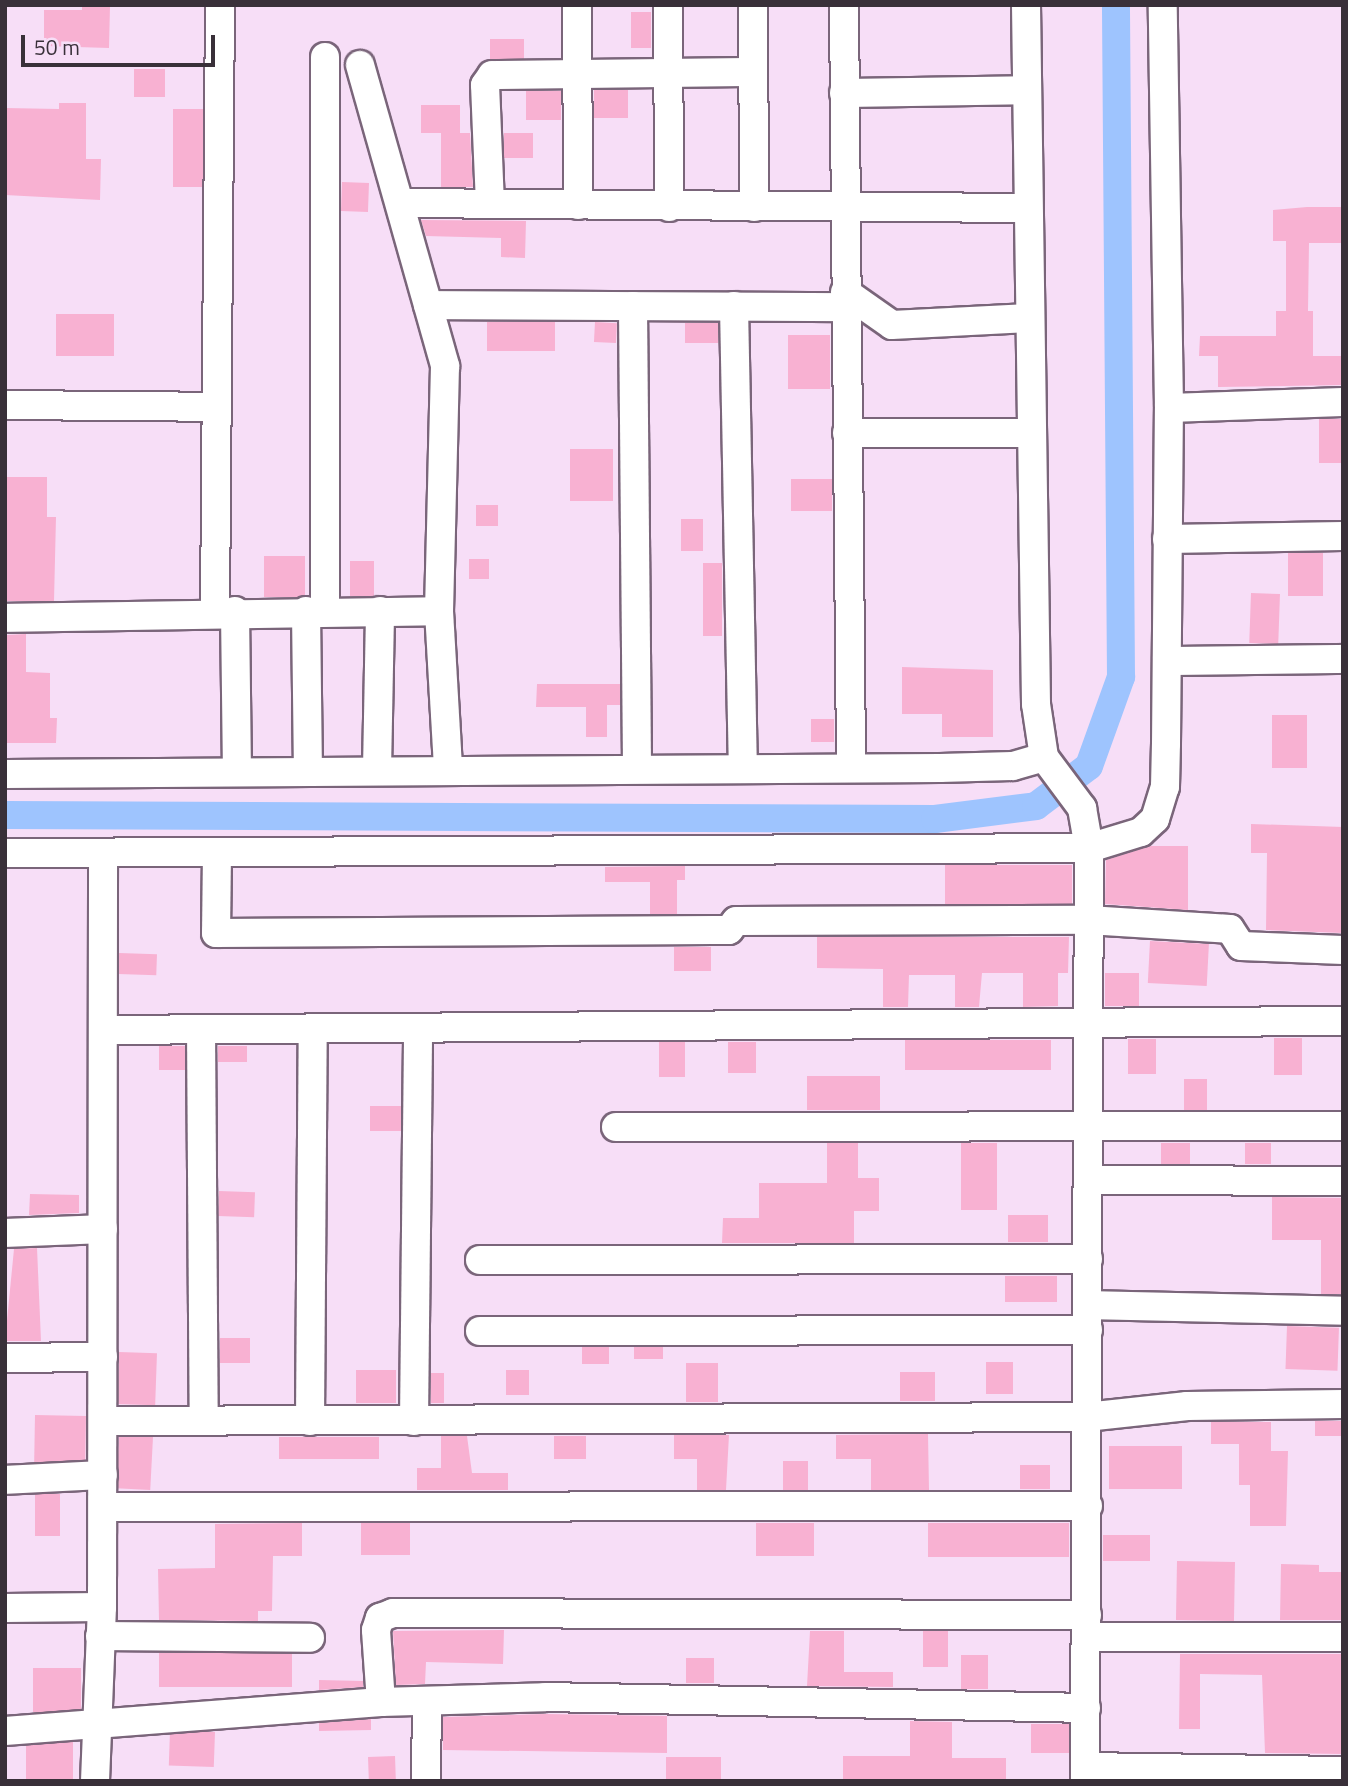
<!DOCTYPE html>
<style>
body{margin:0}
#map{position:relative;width:1348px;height:1786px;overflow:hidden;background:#f7def7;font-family:"Titillium Web",sans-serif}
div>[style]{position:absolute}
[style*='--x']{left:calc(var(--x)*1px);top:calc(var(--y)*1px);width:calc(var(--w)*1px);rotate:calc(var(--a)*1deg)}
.canal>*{height:28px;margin:-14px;padding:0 14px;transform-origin:14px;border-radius:14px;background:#9ec4fe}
.building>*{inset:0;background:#f8b1d2;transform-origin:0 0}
.roads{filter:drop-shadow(2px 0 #7a657a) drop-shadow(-2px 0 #7a657a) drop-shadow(0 2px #7a657a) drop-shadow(0 -2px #7a657a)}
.minor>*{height:28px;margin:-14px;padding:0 14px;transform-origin:14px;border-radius:14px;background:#fff}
span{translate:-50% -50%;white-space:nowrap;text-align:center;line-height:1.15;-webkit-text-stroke:7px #f7def7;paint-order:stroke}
.frame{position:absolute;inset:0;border:7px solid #393039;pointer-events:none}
.scale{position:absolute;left:21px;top:35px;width:194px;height:32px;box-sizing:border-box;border:4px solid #393039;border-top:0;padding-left:9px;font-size:21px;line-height:24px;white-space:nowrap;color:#393039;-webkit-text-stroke:5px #f7def7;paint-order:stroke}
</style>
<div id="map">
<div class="canal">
<i style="--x:5;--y:815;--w:930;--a:0.25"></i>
<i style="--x:935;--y:819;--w:102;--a:-7.3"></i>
<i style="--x:1036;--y:806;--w:66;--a:-37"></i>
<i style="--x:1089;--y:766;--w:95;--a:-70.2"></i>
<i style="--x:1121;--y:677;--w:672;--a:-90.43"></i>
</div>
<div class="building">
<i style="clip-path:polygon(82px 6px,110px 6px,109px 48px,44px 46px,44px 10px,82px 10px)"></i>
<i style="left:631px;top:12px;width:20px;height:36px"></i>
<i style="left:490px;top:39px;width:34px;height:20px"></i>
<i style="left:134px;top:69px;width:31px;height:28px"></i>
<i style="left:594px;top:90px;width:34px;height:28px"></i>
<i style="left:526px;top:91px;width:35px;height:29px"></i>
<i style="clip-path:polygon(59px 103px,86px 103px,86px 159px,101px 159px,100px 200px,5px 195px,5px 108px,59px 109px)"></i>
<i style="clip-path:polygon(421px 105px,460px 105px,460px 133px,470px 133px,473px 187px,441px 187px,441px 133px,421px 133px)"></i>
<i style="left:173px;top:109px;width:30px;height:78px"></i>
<i style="left:504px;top:133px;width:29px;height:25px"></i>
<i style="left:342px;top:182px;width:27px;height:29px;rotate:2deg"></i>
<i style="clip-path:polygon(1307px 207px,1343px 207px,1343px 243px,1309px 243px,1308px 311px,1313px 311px,1313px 356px,1343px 356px,1343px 385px,1218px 387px,1218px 356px,1199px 356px,1200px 336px,1276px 336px,1276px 311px,1286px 311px,1286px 241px,1273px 241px,1273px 210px)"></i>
<i style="clip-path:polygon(421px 220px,526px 221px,525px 258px,501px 257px,501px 238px,426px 236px)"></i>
<i style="left:56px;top:314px;width:58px;height:42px"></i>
<i style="left:487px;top:322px;width:68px;height:29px"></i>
<i style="left:595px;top:322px;width:22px;height:20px;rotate:3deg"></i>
<i style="left:685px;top:323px;width:33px;height:20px"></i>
<i style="left:788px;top:335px;width:42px;height:54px"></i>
<i style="left:1319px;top:419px;width:24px;height:44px"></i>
<i style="left:570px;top:449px;width:43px;height:52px"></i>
<i style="clip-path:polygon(5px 477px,47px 477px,47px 517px,56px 517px,54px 601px,5px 601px)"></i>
<i style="left:791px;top:479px;width:41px;height:32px"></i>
<i style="left:476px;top:505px;width:22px;height:21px"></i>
<i style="left:681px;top:519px;width:22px;height:32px"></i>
<i style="left:1323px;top:553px;width:43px;height:35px;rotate:90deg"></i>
<i style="left:264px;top:556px;width:41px;height:41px"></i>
<i style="left:469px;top:559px;width:20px;height:20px"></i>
<i style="left:350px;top:561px;width:24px;height:35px"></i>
<i style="left:703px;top:563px;width:19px;height:73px"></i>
<i style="left:1251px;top:593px;width:29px;height:50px;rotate:2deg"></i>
<i style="clip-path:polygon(26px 634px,26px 672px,50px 673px,50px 718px,57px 718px,56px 743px,5px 743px,6px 635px)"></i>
<i style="clip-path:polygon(902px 667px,993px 670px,993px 737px,942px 737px,942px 714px,902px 714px)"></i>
<i style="clip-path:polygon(537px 684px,620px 684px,620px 705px,607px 705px,607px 737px,586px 737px,586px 707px,536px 707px)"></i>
<i style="left:1272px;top:715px;width:35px;height:53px"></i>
<i style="left:811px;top:719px;width:23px;height:23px"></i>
<i style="clip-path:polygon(1251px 824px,1343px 827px,1343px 933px,1266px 930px,1267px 853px,1251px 853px)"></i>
<i style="clip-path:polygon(1150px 846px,1188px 846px,1188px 910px,1105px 904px,1106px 860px)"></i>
<i style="left:945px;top:865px;width:127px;height:39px"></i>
<i style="clip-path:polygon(685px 866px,685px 880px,677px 880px,677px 914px,650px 914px,650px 882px,605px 882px,605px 867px)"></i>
<i style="clip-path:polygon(817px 937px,1069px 937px,1068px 973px,1058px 973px,1058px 1006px,1023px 1007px,1023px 973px,982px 973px,979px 1007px,955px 1007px,955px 975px,909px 975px,908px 1007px,883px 1007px,883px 969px,817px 968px)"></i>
<i style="left:1150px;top:941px;width:59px;height:42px;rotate:3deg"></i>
<i style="left:674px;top:947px;width:37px;height:24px"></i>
<i style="left:119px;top:953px;width:38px;height:21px;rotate:2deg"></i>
<i style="left:1105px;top:973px;width:34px;height:33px"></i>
<i style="left:1274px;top:1038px;width:28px;height:37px"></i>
<i style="left:1128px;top:1039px;width:28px;height:35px"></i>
<i style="left:1051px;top:1040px;width:30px;height:146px;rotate:90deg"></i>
<i style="left:685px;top:1042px;width:35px;height:26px;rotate:90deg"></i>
<i style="left:728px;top:1042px;width:28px;height:31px"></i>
<i style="left:159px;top:1046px;width:26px;height:24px"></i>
<i style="left:218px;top:1046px;width:29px;height:16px"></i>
<i style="left:807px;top:1076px;width:73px;height:34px"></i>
<i style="left:1184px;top:1079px;width:23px;height:31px"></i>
<i style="left:370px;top:1106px;width:31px;height:25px"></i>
<i style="clip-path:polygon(827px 1143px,858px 1143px,858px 1178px,879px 1178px,879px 1211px,854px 1211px,854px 1243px,722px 1243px,723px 1218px,759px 1218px,759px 1183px,827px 1183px)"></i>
<i style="left:961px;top:1143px;width:36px;height:67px"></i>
<i style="left:1161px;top:1143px;width:29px;height:21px"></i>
<i style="left:1245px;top:1143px;width:26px;height:21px"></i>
<i style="left:219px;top:1191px;width:36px;height:25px;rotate:2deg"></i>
<i style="clip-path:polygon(30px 1194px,79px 1195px,79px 1213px,29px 1215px)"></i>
<i style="clip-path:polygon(1272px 1197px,1343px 1198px,1342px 1294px,1321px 1294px,1321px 1240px,1272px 1240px)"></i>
<i style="left:1008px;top:1215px;width:40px;height:27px"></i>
<i style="clip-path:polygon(37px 1248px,41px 1341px,5px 1341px,14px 1249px)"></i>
<i style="left:1005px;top:1276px;width:52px;height:26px"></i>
<i style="left:1287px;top:1326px;width:52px;height:43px;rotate:2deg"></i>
<i style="left:220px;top:1338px;width:30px;height:25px"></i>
<i style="left:582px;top:1347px;width:27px;height:17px"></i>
<i style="left:634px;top:1347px;width:29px;height:12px"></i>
<i style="left:119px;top:1352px;width:38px;height:52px;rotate:2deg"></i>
<i style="left:986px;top:1362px;width:27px;height:32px"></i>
<i style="left:686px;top:1363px;width:32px;height:39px"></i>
<i style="left:356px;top:1370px;width:40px;height:33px"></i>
<i style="left:506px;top:1370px;width:23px;height:25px"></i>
<i style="left:900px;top:1372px;width:35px;height:29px"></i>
<i style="left:431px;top:1373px;width:13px;height:30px"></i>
<i style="left:35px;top:1415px;width:51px;height:47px;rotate:1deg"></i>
<i style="left:1315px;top:1421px;width:28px;height:15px"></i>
<i style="clip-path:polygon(1211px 1422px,1271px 1422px,1271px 1451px,1288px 1451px,1286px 1526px,1250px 1526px,1250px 1485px,1239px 1485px,1239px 1444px,1211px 1444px)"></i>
<i style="clip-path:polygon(928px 1434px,929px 1490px,871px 1490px,871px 1459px,836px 1459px,836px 1435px)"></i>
<i style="clip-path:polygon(674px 1435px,729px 1435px,726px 1490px,697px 1490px,697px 1459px,674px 1459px)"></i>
<i style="clip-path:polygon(441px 1436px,467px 1436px,472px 1473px,508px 1473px,508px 1490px,417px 1490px,417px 1468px,441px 1468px)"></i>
<i style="left:554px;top:1436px;width:32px;height:23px"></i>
<i style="left:153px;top:1437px;width:53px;height:34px;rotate:93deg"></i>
<i style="left:279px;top:1437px;width:100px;height:22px"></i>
<i style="left:1109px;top:1446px;width:73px;height:43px"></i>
<i style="left:783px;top:1461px;width:25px;height:29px"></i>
<i style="left:1020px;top:1465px;width:30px;height:24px"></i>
<i style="left:60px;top:1494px;width:42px;height:25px;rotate:90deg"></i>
<i style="clip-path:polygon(302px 1523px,302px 1556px,273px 1556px,272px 1611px,258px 1611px,258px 1621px,159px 1620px,158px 1569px,215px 1568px,215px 1524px)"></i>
<i style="left:361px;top:1523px;width:49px;height:32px"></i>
<i style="left:756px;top:1523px;width:58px;height:33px"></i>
<i style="left:928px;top:1523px;width:141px;height:34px"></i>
<i style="left:1103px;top:1535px;width:47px;height:26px"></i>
<i style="left:1177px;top:1561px;width:58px;height:59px;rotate:1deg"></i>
<i style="clip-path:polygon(1281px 1564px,1319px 1565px,1319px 1572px,1343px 1572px,1343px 1620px,1280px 1620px)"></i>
<i style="clip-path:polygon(504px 1630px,503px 1664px,426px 1662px,425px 1684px,396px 1685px,393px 1631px)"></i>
<i style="clip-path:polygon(810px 1631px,844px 1631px,844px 1672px,893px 1672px,893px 1687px,807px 1686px)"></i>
<i style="left:923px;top:1631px;width:25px;height:36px"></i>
<i style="left:159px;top:1653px;width:133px;height:34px"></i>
<i style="clip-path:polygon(1180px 1654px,1343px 1654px,1343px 1754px,1265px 1753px,1262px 1675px,1200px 1674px,1200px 1729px,1179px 1729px)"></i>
<i style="left:961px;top:1655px;width:27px;height:34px"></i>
<i style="left:686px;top:1658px;width:28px;height:25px"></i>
<i style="left:33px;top:1668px;width:48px;height:44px"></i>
<i style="clip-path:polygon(319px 1680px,363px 1681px,363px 1687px,319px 1690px)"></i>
<i style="clip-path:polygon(545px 1714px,667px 1716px,667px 1753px,443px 1750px,443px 1717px)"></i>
<i style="clip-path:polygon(371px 1719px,371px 1730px,319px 1731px,319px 1723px)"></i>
<i style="clip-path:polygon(910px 1721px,952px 1722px,952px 1758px,1006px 1758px,1006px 1781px,843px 1781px,843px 1756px,910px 1756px)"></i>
<i style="left:1031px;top:1724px;width:38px;height:29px"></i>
<i style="left:215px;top:1732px;width:35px;height:45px;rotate:92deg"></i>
<i style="left:73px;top:1742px;width:39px;height:47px;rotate:90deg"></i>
<i style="left:395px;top:1756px;width:25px;height:27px;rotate:88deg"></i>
<i style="left:666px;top:1757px;width:55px;height:24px"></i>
</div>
<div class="roads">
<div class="minor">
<i style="--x:577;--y:5;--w:200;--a:89.7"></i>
<i style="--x:668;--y:5;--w:202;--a:89.7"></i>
<i style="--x:753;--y:5;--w:202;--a:89.7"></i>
<i style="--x:844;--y:5;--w:763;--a:89.47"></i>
<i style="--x:1026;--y:5;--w:699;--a:89.18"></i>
<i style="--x:1036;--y:704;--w:54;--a:81.4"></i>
<i style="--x:1044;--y:757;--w:64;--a:53.3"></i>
<i style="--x:1082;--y:808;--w:41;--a:80.1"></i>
<i style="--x:1089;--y:848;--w:933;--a:90.25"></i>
<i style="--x:325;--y:57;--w:553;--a:90"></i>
<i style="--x:360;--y:65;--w:313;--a:74.2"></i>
<i style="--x:445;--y:366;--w:245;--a:91.4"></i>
<i style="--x:439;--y:611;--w:158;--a:86.7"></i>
<i style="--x:844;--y:93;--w:182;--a:-0.9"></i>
<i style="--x:400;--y:203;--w:628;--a:0.46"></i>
<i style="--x:490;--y:204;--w:119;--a:-92.4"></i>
<i style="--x:485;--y:85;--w:12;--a:-55"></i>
<i style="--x:492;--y:75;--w:261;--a:-0.7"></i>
<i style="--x:845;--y:292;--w:57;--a:35.1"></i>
<i style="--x:892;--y:325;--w:137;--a:-2.9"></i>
<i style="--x:428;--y:305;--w:417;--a:0.3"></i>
<i style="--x:633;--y:306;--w:462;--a:89.5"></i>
<i style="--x:734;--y:306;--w:462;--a:88.9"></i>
<i style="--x:5;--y:405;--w:211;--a:0.5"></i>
<i style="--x:1169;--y:408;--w:174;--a:-2"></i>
<i style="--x:847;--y:433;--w:184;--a:0"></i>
<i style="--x:1167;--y:539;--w:176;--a:-1"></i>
<i style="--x:215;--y:611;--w:606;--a:-89.53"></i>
<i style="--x:235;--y:611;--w:160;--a:89.3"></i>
<i style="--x:306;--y:611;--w:159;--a:89.3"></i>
<i style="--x:5;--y:618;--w:434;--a:-0.9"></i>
<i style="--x:1167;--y:661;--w:176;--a:-0.7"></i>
<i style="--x:377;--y:770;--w:159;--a:-88.9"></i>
<i style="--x:5;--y:774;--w:935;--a:-0.37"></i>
<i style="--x:940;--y:768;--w:73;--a:-1.6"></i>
<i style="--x:1013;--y:766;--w:32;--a:-16"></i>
<i style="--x:5;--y:853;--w:1084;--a:-0.26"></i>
<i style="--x:1089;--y:848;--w:54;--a:-17.1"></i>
<i style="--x:1141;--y:832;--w:19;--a:-43"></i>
<i style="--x:1155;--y:819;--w:34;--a:-73"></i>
<i style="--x:1165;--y:787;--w:43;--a:-88.7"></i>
<i style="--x:1166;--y:744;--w:336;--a:-89.5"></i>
<i style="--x:1169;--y:408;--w:403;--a:-90.9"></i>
<i style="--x:217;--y:853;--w:80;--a:90.7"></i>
<i style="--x:216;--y:933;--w:513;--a:-0.34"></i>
<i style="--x:729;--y:930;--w:11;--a:-52"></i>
<i style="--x:736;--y:921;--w:352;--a:-0.2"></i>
<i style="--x:1088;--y:920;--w:142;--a:3.6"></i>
<i style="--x:1230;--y:929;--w:20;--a:57"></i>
<i style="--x:1241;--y:946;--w:102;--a:2.2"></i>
<i style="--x:201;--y:1029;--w:392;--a:89.6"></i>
<i style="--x:103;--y:1030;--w:1240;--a:-0.42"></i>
<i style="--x:616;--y:1127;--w:727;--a:-0.08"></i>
<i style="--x:1088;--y:1180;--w:255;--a:0.2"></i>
<i style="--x:5;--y:1233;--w:98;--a:-2.3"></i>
<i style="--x:480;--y:1260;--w:608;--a:-0.09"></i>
<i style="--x:1088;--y:1305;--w:255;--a:1.3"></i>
<i style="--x:480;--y:1331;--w:608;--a:-0.09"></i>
<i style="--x:5;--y:1358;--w:98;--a:-0.6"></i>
<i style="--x:103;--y:1421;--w:983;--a:-0.23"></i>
<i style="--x:1086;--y:1417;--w:102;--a:-6.2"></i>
<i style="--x:1187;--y:1406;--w:156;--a:-0.7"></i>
<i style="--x:310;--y:1421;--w:392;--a:-89.6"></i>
<i style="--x:414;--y:1421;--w:393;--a:-89.4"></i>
<i style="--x:5;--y:1480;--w:98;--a:-2.9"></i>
<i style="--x:103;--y:1507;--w:985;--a:-0.06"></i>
<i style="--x:5;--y:1608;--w:97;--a:-0.6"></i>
<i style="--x:100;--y:1636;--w:210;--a:0.5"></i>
<i style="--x:1087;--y:1637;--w:256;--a:0"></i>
<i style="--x:381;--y:1702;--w:72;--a:-94"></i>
<i style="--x:376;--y:1630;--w:13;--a:-72"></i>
<i style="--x:380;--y:1618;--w:14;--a:-21"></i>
<i style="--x:393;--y:1613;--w:694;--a:0.17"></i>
<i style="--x:5;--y:1731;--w:377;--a:-4.4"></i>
<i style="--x:381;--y:1702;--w:164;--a:-1.7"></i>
<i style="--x:545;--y:1697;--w:541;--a:1.16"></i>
<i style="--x:1085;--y:1767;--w:258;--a:0.9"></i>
<i style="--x:95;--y:1781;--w:174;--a:-87.7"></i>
<i style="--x:102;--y:1607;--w:754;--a:-89.92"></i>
<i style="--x:426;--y:1781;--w:80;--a:-89.3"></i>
</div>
</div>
<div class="frame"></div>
<div class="scale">50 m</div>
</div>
